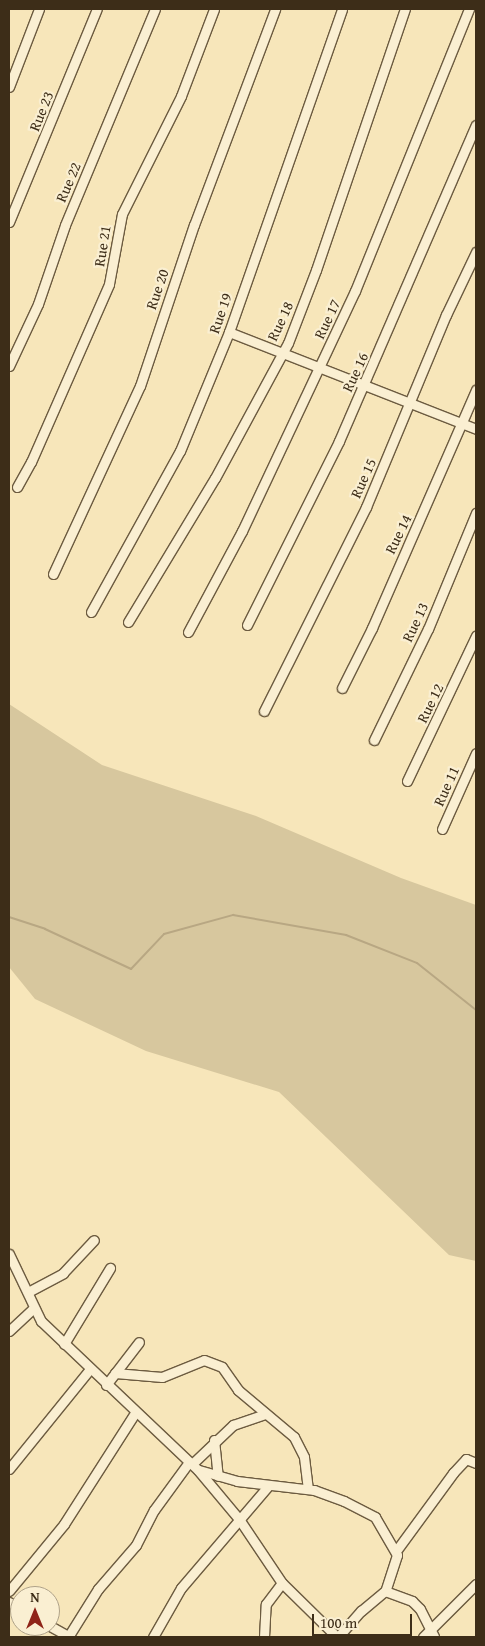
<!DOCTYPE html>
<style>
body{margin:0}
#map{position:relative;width:485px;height:1646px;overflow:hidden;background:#f7e6ba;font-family:"Gentium Book Plus",serif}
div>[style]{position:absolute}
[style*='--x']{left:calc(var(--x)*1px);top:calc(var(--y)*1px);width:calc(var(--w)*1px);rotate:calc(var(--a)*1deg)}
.green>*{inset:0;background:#d7c79e}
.stream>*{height:2px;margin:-1px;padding:0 1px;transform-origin:1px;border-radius:1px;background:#b8a783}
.roads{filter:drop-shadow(1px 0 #6c5b40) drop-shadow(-1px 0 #6c5b40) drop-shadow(0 1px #6c5b40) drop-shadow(0 -1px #6c5b40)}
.minor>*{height:9px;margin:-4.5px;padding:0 4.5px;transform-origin:4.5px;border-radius:4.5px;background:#faefd2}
span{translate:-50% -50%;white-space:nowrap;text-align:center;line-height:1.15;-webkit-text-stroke:4.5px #faefd2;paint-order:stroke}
.street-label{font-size:15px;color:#3d2d18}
.frame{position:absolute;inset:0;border:10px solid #3d2d18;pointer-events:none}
.north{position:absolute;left:10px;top:1586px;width:50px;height:50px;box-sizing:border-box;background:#faefd2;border:1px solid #aea188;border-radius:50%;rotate:0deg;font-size:14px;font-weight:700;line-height:20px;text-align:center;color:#3d2d18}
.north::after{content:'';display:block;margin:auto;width:18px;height:22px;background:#8f2418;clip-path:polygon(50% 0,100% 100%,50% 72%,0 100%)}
.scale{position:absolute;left:312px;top:1614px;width:100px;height:22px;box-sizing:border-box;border:2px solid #3d2d18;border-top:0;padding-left:6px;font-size:15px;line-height:18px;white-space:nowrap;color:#3d2d18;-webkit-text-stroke:4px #faefd2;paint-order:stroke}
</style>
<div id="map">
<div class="green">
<i style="clip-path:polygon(9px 704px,102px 765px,256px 816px,401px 878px,476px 905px,476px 1261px,449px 1255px,279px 1092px,146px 1051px,35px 999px,9px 967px)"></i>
</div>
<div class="stream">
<i style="--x:9;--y:917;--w:38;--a:18"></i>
<i style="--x:45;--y:929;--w:95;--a:24.9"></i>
<i style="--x:131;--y:969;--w:48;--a:-46.7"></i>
<i style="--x:164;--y:934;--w:72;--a:-15.4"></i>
<i style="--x:233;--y:915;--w:115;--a:10"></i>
<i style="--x:346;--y:935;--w:76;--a:21.5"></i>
<i style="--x:417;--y:963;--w:75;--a:38.5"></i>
</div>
<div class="roads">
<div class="minor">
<i style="--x:9;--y:87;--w:84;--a:-69"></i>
<i style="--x:9;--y:222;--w:230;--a:-67.6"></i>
<i style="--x:229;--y:332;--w:265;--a:21.4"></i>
<i style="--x:9;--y:366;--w:68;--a:-64.9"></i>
<i style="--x:38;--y:304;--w:83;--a:-71.1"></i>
<i style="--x:65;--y:225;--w:234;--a:-67.4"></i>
<i style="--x:17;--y:487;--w:29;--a:-61"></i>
<i style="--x:31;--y:462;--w:194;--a:-66.3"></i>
<i style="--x:109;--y:284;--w:71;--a:-79.5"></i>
<i style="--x:122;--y:214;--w:132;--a:-63.4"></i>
<i style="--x:181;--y:96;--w:93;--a:-69.2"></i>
<i style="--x:53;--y:574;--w:207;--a:-65.2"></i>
<i style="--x:140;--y:386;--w:170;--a:-71.5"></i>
<i style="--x:194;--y:225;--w:231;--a:-69.4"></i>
<i style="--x:91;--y:612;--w:184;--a:-61.1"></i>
<i style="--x:180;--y:451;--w:129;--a:-67.6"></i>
<i style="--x:229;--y:332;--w:342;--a:-70.7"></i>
<i style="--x:128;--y:622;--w:168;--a:-58.9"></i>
<i style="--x:215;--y:478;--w:153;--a:-61.6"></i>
<i style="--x:288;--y:343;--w:78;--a:-69"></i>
<i style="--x:316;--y:270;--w:276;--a:-71.2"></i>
<i style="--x:247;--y:625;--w:206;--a:-63.4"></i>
<i style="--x:339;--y:441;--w:344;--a:-66.6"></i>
<i style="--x:188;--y:632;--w:115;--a:-61.9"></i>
<i style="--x:242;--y:531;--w:265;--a:-64.8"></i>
<i style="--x:355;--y:291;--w:304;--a:-68"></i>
<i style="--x:342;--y:688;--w:67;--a:-63.4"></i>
<i style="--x:372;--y:628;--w:260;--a:-66.4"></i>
<i style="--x:264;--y:711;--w:228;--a:-63.4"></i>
<i style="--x:366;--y:507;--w:208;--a:-67.4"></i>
<i style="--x:446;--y:315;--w:70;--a:-64.5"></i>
<i style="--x:374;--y:740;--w:123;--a:-64.1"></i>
<i style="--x:428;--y:629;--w:126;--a:-67.5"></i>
<i style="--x:407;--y:781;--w:161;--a:-64.6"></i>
<i style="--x:442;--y:829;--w:83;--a:-65.9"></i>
<i style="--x:9;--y:1254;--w:74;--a:64.5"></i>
<i style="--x:41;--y:1321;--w:216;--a:43.5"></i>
<i style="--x:198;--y:1470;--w:64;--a:50.1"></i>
<i style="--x:239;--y:1519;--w:77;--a:56.1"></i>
<i style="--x:282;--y:1583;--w:77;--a:44.5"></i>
<i style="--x:28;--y:1292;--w:40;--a:-28"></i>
<i style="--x:63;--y:1273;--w:45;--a:-46.8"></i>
<i style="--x:9;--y:1331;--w:33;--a:-43"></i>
<i style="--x:64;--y:1344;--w:89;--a:-58.8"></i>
<i style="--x:115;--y:1373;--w:47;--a:4.9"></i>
<i style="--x:162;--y:1377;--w:45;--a:-22"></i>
<i style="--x:204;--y:1360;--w:19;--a:21"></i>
<i style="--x:222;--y:1367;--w:28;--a:55"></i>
<i style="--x:238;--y:1390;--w:73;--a:40"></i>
<i style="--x:294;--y:1437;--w:22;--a:63"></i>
<i style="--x:304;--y:1457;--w:32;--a:83"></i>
<i style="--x:106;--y:1385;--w:54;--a:-52.5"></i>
<i style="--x:214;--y:1440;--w:36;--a:84"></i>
<i style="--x:192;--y:1464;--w:57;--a:-43.6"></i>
<i style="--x:233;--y:1425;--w:34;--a:-19"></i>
<i style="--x:9;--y:1469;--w:129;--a:-51"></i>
<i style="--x:199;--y:1470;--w:40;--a:16"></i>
<i style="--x:237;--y:1481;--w:78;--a:6.7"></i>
<i style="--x:314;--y:1490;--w:32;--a:20"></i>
<i style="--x:344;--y:1501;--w:35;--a:27"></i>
<i style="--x:375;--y:1517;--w:44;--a:59.9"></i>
<i style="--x:397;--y:1555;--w:38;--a:108"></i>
<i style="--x:396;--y:1551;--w:97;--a:-53.8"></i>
<i style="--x:453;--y:1473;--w:19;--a:-47"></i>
<i style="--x:466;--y:1459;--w:11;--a:22"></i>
<i style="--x:9;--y:1591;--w:87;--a:-50.6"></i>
<i style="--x:64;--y:1524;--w:132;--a:-57.4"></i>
<i style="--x:9;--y:1602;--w:13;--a:32"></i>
<i style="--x:50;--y:1626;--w:23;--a:29"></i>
<i style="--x:68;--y:1637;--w:57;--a:-58"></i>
<i style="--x:98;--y:1589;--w:58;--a:-49.2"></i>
<i style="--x:136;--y:1545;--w:39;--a:-63"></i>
<i style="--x:154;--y:1510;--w:59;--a:-53.9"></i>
<i style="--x:153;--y:1637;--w:56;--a:-60.3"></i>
<i style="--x:181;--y:1588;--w:135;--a:-49.5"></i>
<i style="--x:264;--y:1637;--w:33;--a:-87"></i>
<i style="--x:266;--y:1604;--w:26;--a:-53"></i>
<i style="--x:338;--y:1637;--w:35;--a:-49"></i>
<i style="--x:361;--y:1611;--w:31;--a:-40"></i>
<i style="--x:385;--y:1591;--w:29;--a:20"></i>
<i style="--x:412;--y:1601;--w:11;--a:45"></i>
<i style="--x:420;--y:1609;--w:31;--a:63"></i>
<i style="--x:423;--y:1637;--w:75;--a:-45"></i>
</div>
</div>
<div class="street-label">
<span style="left:41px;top:111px;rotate:-68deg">Rue 23</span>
<span style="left:68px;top:182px;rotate:-67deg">Rue 22</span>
<span style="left:102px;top:246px;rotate:-81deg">Rue 21</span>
<span style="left:157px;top:289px;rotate:-71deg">Rue 20</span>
<span style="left:220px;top:313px;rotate:-71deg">Rue 19</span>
<span style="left:327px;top:319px;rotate:-65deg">Rue 17</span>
<span style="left:280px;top:321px;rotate:-65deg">Rue 18</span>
<span style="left:355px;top:372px;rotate:-65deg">Rue 16</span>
<span style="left:363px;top:478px;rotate:-66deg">Rue 15</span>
<span style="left:398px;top:534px;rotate:-64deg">Rue 14</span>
<span style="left:415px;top:622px;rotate:-65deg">Rue 13</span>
<span style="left:430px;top:703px;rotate:-64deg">Rue 12</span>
<span style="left:446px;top:786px;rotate:-66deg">Rue 11</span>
</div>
<div class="frame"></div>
<div class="north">N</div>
<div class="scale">100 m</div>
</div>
